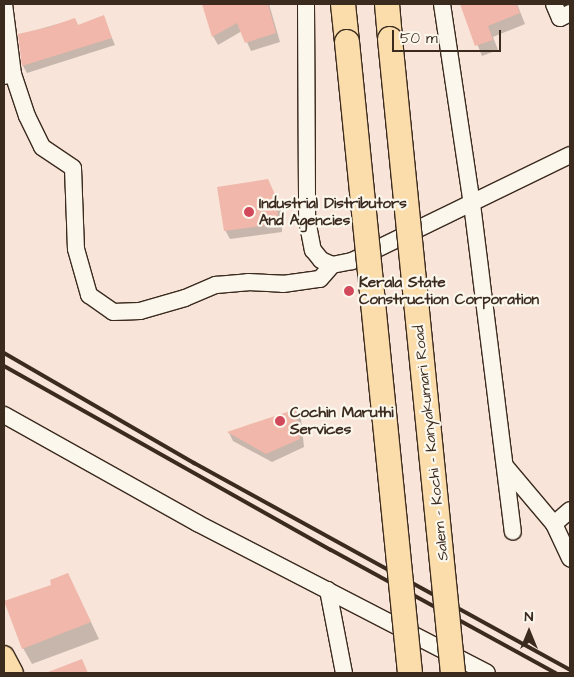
<!DOCTYPE html>
<style>
body{margin:0}
#map{position:relative;width:574px;height:677px;overflow:hidden;background:#f8e4d8;font-family:"Architects Daughter",sans-serif}
div>[style]{position:absolute}
[style*='--x']{left:calc(var(--x)*1px);top:calc(var(--y)*1px);width:calc(var(--w)*1px);rotate:calc(var(--a)*1deg)}
.shadow>*{inset:0;background:#0003}
.building>*{inset:0;background:#f1b7aa}
.roads{filter:drop-shadow(1px 0 #3b2a1e) drop-shadow(-1px 0 #3b2a1e) drop-shadow(0 1px #3b2a1e) drop-shadow(0 -1px #3b2a1e)}
.minor>*{height:16px;margin:-8px;padding:0 8px;transform-origin:8px;border-radius:8px;background:#fbf7ec}
.major>*{height:20px;margin:-10px;padding:0 10px;transform-origin:10px;border-radius:10px;background:#fbddab}
.highway>*{height:24px;margin:-12px;padding:0 12px;transform-origin:12px;border-radius:12px;background:#fbddab}
.rail>*{height:4px;margin:-2px;padding:0 2px;transform-origin:2px;border-radius:2px;background:#3b2a1e}
.bridges{filter:drop-shadow(1px 0 #3b2a1e) drop-shadow(-1px 0 #3b2a1e) drop-shadow(0 1px #3b2a1e) drop-shadow(0 -1px #3b2a1e)}
.highway-bridge>*{height:24px;margin:-12px;padding:0 12px;transform-origin:12px;border-radius:12px;background:#fbddab}
.dots>*{width:14px;height:14px;translate:-50% -50%;box-sizing:border-box;border:2px solid #fbf7ec;border-radius:50%}
span{translate:-50% -50%;white-space:nowrap;text-align:center;line-height:1.15;-webkit-text-stroke:4.5px #fbf7ec;paint-order:stroke}
.poi-label{font-size:15px;color:#3b2a1e;font-weight:700}
.left{translate:0 -50%;text-align:left}
.street-label{font-size:15px;color:#3b2a1e}
.frame{position:absolute;inset:0;border:5px solid #3b2a1e;pointer-events:none}
.north{position:absolute;left:504px;top:607px;width:50px;height:50px;-webkit-text-stroke:4px #fbf7ec;paint-order:stroke;rotate:0deg;font-size:14px;font-weight:700;line-height:20px;text-align:center;color:#3b2a1e}
.north::after{content:'';display:block;margin:auto;width:18px;height:22px;background:#3b2a1e;clip-path:polygon(50% 0,100% 100%,50% 72%,0 100%)}
.scale{position:absolute;left:392px;top:30px;width:109px;height:22px;box-sizing:border-box;border:2px solid #3b2a1e;border-top:0;padding-left:6px;font-size:15px;line-height:18px;white-space:nowrap;color:#3b2a1e;-webkit-text-stroke:4px #fbf7ec;paint-order:stroke}
</style>
<div id="map">
<div class="shadow">
<i style="clip-path:polygon(204px 4px,269px 4px,280px 42px,251px 51px,242px 31px,218px 45px,213px 36px)"></i>
<i style="clip-path:polygon(461px 4px,517px 4px,525px 24px,493px 37px,498px 50px,482px 56px)"></i>
<i style="clip-path:polygon(103px 17px,115px 45px,27px 73px,23px 66px,19px 35px,75px 19px,78px 26px)"></i>
<i style="clip-path:polygon(268px 180px,281px 209px,282px 232px,230px 239px,225px 230px)"></i>
<i style="clip-path:polygon(296px 411px,301px 419px,304px 447px,272px 462px,233px 441px,229px 433px)"></i>
<i style="clip-path:polygon(68px 574px,99px 639px,32px 664px,23px 648px,52px 586px)"></i>
</div>
<div class="building">
<i style="clip-path:polygon(202px 4px,268px 4px,276px 33px,245px 43px,237px 23px,212px 37px)"></i>
<i style="clip-path:polygon(460px 4px,516px 4px,520px 13px,488px 26px,493px 40px,475px 46px)"></i>
<i style="clip-path:polygon(104px 15px,112px 38px,22px 66px,18px 34px,49px 27px,75px 18px,78px 25px)"></i>
<i style="clip-path:polygon(268px 179px,277px 199px,278px 224px,224px 231px,217px 187px)"></i>
<i style="clip-path:polygon(296px 409px,300px 439px,266px 454px,227px 432px)"></i>
<i style="clip-path:polygon(68px 573px,91px 622px,22px 649px,4px 601px,51px 585px,50px 580px)"></i>
<i style="clip-path:polygon(82px 659px,88px 673px,48px 673px,48px 672px)"></i>
</div>
<div class="roads">
<div class="minor">
<i style="--x:4;--y:4;--w:71;--a:82.7"></i>
<i style="--x:306;--y:4;--w:216;--a:89.7"></i>
<i style="--x:307;--y:220;--w:31;--a:79"></i>
<i style="--x:313;--y:250;--w:13;--a:51"></i>
<i style="--x:321;--y:260;--w:12;--a:24"></i>
<i style="--x:442;--y:4;--w:202;--a:81.5"></i>
<i style="--x:472;--y:204;--w:330;--a:82.9"></i>
<i style="--x:554;--y:4;--w:15;--a:67"></i>
<i style="--x:560;--y:18;--w:11;--a:-27"></i>
<i style="--x:4;--y:76;--w:9;--a:-13"></i>
<i style="--x:13;--y:74;--w:44;--a:71.6"></i>
<i style="--x:27;--y:116;--w:34;--a:64"></i>
<i style="--x:42;--y:147;--w:37;--a:34"></i>
<i style="--x:73;--y:168;--w:81;--a:87.9"></i>
<i style="--x:76;--y:249;--w:48;--a:74.2"></i>
<i style="--x:89;--y:295;--w:29;--a:35"></i>
<i style="--x:113;--y:312;--w:27;--a:-2"></i>
<i style="--x:140;--y:311;--w:47;--a:-16.1"></i>
<i style="--x:185;--y:298;--w:34;--a:-23"></i>
<i style="--x:216;--y:285;--w:32;--a:-5"></i>
<i style="--x:248;--y:282;--w:35;--a:3"></i>
<i style="--x:283;--y:284;--w:37;--a:-8"></i>
<i style="--x:320;--y:279;--w:18;--a:-49"></i>
<i style="--x:332;--y:265;--w:20;--a:-11"></i>
<i style="--x:352;--y:261;--w:242;--a:-25.9"></i>
<i style="--x:4;--y:415;--w:221;--a:29.2"></i>
<i style="--x:197;--y:523;--w:326;--a:27.3"></i>
<i style="--x:505;--y:466;--w:76;--a:49.8"></i>
<i style="--x:554;--y:524;--w:21;--a:-41"></i>
<i style="--x:554;--y:524;--w:38;--a:65"></i>
<i style="--x:328;--y:590;--w:85;--a:79.1"></i>
</div>
<div class="major">
<i style="--x:4;--y:656;--w:19;--a:62"></i>
</div>
<div class="highway">
<i style="--x:343;--y:4;--w:38;--a:84"></i>
<i style="--x:387;--y:4;--w:35;--a:85"></i>
</div>
</div>
<div class="rail">
<i style="--x:4;--y:353;--w:220;--a:30.1"></i>
<i style="--x:194;--y:463;--w:429;--a:28.8"></i>
<i style="--x:4;--y:366;--w:375;--a:29.4"></i>
<i style="--x:331;--y:550;--w:256;--a:28.7"></i>
</div>
<div class="bridges">
<div class="highway-bridge">
<i style="--x:390;--y:39;--w:637;--a:84.33"></i>
<i style="--x:347;--y:42;--w:634;--a:84.3"></i>
</div>
</div>
<div class="dots">
<i style="left:249px;top:212px;background:#d1495b"></i>
<i style="left:349px;top:291px;background:#d1495b"></i>
<i style="left:280px;top:421px;background:#d1495b"></i>
</div>
<div class="poi-label">
<span class="left" style="left:259px;top:212px">Industrial Distributors<br>And Agencies</span>
<span class="left" style="left:359px;top:291px">Kerala State<br>Construction Corporation</span>
<span class="left" style="left:290px;top:421px">Cochin Maruthi<br>Services</span>
</div>
<div class="street-label">
<span style="left:431px;top:443px;rotate:-96deg">Salem - Kochi - Kanyakumari Road</span>
</div>
<div class="frame"></div>
<div class="north">N</div>
<div class="scale">50 m</div>
</div>
